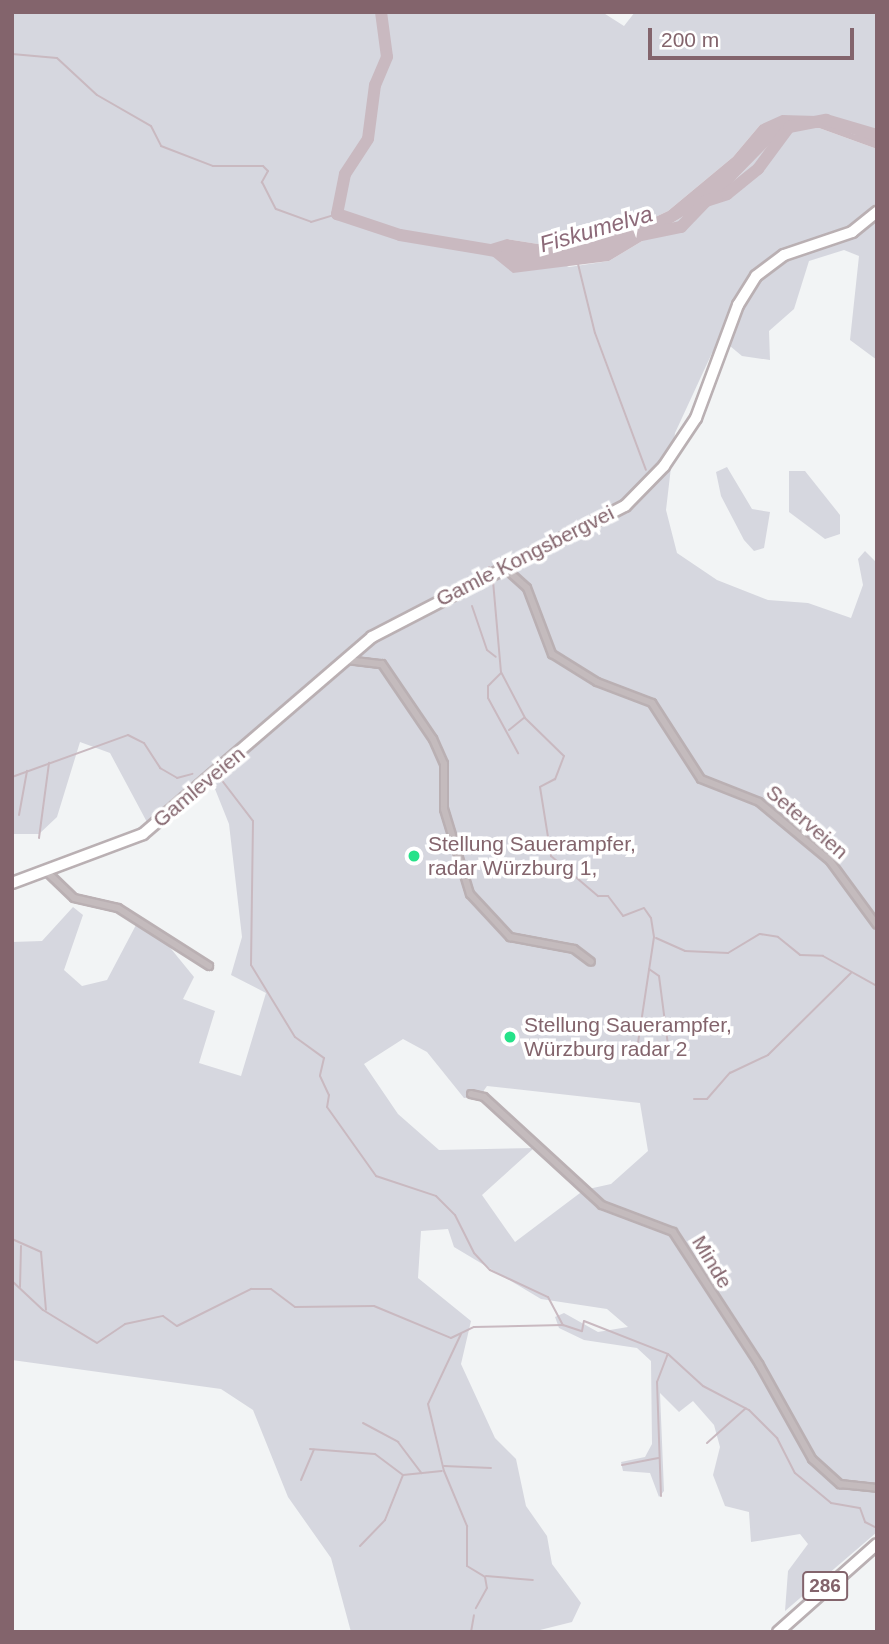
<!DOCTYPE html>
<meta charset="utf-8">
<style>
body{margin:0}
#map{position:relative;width:889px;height:1644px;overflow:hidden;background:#f2f4f5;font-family:Arial,sans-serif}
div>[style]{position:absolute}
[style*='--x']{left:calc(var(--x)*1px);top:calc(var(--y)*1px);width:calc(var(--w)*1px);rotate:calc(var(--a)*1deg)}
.green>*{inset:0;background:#d6d7df}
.water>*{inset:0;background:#c9b9c0}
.stream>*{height:2px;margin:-1px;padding:0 1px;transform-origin:1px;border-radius:1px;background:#c9b9c0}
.river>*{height:12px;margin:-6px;padding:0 6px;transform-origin:6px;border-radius:6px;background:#c9b9c0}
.roads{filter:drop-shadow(2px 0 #bab0b3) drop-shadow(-2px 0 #bab0b3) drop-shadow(0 2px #bab0b3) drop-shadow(0 -2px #bab0b3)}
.minor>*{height:6px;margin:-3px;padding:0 3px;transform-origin:3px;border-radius:3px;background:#c4bbbd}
.secondary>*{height:10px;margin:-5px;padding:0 5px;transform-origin:5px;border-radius:5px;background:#fff}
.primary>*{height:10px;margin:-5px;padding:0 5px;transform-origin:5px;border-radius:5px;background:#fff}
.dots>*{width:19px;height:19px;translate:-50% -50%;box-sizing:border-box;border:4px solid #fff;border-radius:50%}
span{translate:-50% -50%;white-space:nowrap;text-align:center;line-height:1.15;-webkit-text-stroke:7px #fff;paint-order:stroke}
.shield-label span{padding:2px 5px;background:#fff;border:2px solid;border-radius:5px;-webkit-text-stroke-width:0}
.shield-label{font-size:19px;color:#83646c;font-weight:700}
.street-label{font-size:21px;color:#83646c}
.poi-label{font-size:21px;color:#83646c}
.left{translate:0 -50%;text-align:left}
.water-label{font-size:23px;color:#8d6a79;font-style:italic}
.frame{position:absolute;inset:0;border:14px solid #83646c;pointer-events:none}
.scale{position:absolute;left:648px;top:28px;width:206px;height:32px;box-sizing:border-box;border:4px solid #83646c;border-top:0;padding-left:9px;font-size:21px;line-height:24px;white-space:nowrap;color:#83646c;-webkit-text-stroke:5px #fff;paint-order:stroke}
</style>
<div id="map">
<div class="green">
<i style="clip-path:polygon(evenodd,12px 12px,602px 12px,624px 26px,635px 12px,877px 12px,877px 137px,853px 134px,817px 116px,760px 125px,733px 157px,668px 211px,630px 229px,604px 221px,538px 244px,507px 239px,569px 267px,609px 261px,722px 193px,785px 129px,819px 128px,877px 149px,877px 360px,850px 340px,859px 256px,844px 250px,809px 261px,794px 309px,769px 331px,770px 360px,742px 356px,730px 346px,712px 353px,675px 433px,666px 510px,677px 553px,717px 580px,768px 600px,808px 603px,851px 618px,863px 585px,858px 559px,865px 551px,877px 563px,877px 1532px,785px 1611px,788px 1571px,808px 1544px,800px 1534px,751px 1542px,749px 1512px,725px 1506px,713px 1475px,720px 1447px,714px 1425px,693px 1401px,679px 1412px,660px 1393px,664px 1491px,659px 1497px,650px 1473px,623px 1471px,621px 1462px,645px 1457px,652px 1444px,651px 1361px,637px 1348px,584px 1340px,559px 1328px,555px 1317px,564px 1313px,598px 1332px,628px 1327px,607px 1309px,541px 1299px,454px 1247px,448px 1229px,421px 1231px,418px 1278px,471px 1321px,461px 1364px,495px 1438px,516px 1459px,526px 1506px,547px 1536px,552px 1564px,581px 1603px,572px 1622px,532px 1632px,351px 1632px,331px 1558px,288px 1497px,253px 1410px,221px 1389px,12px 1360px,12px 942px,42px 941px,73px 907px,83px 915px,64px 970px,82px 986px,107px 980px,136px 925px,163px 939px,194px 977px,183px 999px,215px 1011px,199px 1063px,241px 1076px,266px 993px,231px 975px,242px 937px,229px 824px,209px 774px,148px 824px,110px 753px,80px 742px,57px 817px,39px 834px,12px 834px,12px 12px,403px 1039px,427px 1052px,464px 1098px,480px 1096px,487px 1086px,640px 1103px,648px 1151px,611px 1184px,584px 1190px,515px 1242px,482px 1195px,534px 1148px,439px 1150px,398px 1114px,364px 1064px,403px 1039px)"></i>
<i style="clip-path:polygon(727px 467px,752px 509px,770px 512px,764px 548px,754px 551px,744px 540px,721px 496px,716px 472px)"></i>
<i style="clip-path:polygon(789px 471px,805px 471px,840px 515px,840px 534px,825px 539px,789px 512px)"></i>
</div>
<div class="water">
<i style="clip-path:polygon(782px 115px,817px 116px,853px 134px,877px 137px,877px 149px,819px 128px,785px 129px,722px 193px,609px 261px,513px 273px,481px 247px,507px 239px,538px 244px,604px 221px,630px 229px,668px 211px,733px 157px,760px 125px)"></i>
</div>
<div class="stream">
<i style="--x:12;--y:54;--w:45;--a:5.1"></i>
<i style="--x:57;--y:58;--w:54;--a:42.8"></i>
<i style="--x:97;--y:95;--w:62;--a:29.9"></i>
<i style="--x:151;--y:126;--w:22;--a:63"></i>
<i style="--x:161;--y:146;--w:56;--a:21"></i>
<i style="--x:213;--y:166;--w:50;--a:0"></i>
<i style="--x:263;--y:166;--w:7;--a:45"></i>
<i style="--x:268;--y:171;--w:13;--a:119"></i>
<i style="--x:262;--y:182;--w:30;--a:63"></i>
<i style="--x:276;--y:209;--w:37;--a:20"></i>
<i style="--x:311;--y:222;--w:27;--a:-17"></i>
<i style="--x:578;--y:264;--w:71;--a:76.2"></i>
<i style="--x:595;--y:333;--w:146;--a:69.6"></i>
<i style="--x:489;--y:567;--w:2;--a:63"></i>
<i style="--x:493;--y:581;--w:91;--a:85"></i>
<i style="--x:501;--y:672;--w:52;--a:62.4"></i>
<i style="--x:525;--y:718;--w:54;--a:44.3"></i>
<i style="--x:564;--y:756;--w:25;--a:111"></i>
<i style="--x:555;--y:779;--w:17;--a:152"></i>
<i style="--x:540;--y:787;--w:70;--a:80.9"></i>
<i style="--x:551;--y:856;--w:62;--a:40.4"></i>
<i style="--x:598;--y:896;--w:10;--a:0"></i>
<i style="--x:608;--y:896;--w:25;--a:53"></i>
<i style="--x:623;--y:916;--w:22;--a:-21"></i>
<i style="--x:644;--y:908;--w:12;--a:55"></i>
<i style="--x:651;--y:918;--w:19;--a:81"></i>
<i style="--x:654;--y:937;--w:113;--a:98.6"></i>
<i style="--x:472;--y:606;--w:46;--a:71.2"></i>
<i style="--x:487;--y:650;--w:11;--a:38"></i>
<i style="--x:501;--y:673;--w:18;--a:135"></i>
<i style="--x:488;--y:686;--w:12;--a:90"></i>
<i style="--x:488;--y:698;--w:63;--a:61.4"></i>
<i style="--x:509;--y:730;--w:19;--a:-39"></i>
<i style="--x:217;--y:774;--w:59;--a:52.5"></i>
<i style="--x:253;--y:821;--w:144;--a:90.8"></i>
<i style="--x:251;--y:965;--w:84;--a:58.6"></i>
<i style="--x:295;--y:1037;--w:36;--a:36"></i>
<i style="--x:324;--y:1058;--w:18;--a:103"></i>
<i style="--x:320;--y:1076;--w:21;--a:65"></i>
<i style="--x:329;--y:1095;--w:12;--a:99"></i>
<i style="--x:327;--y:1107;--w:85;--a:54.6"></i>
<i style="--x:376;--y:1176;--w:63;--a:18.4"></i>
<i style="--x:436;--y:1196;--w:27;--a:45"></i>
<i style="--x:455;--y:1215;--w:42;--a:63.4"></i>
<i style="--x:474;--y:1253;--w:23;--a:47"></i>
<i style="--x:490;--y:1270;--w:64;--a:25"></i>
<i style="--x:548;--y:1297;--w:32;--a:62"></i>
<i style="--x:563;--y:1325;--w:20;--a:18"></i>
<i style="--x:582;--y:1331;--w:10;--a:-79"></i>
<i style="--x:584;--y:1321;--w:90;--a:21.4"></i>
<i style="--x:668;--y:1354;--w:47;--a:42.4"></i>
<i style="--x:703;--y:1386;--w:52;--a:27.6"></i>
<i style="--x:749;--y:1410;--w:40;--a:45"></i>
<i style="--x:777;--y:1438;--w:39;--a:63"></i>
<i style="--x:795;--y:1473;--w:47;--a:39.8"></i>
<i style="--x:831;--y:1503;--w:29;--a:10"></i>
<i style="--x:860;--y:1508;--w:15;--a:70"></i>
<i style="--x:865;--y:1522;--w:13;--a:27"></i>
<i style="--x:12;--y:777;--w:123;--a:-19.9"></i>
<i style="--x:128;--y:735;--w:18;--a:27"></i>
<i style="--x:144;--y:743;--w:30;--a:57"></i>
<i style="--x:160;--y:768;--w:20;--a:30"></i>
<i style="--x:177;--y:778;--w:16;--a:-15"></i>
<i style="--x:19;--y:815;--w:45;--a:-79.7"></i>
<i style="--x:39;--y:838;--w:76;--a:-82.4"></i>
<i style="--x:656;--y:938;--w:32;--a:24"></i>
<i style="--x:685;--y:951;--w:43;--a:2.7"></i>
<i style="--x:728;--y:953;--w:37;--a:-31"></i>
<i style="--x:760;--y:934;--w:18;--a:9"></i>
<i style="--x:778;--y:937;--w:28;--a:39"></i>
<i style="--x:800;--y:955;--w:23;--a:2"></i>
<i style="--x:823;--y:956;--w:62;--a:29.1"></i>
<i style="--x:649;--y:969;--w:12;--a:35"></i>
<i style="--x:659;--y:976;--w:70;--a:82.6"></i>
<i style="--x:653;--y:1027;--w:13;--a:0"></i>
<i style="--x:694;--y:1099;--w:13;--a:0"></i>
<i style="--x:707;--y:1099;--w:35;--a:-49"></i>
<i style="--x:730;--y:1073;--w:42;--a:-25.3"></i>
<i style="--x:768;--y:1055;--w:117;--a:-44.7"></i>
<i style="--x:12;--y:1239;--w:32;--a:24"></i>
<i style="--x:41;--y:1252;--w:58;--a:85.1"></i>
<i style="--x:12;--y:1281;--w:42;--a:43.1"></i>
<i style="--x:43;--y:1310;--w:63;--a:31.4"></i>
<i style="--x:97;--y:1343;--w:34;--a:-34"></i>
<i style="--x:125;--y:1324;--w:39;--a:-12"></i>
<i style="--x:163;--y:1316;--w:17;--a:36"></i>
<i style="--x:177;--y:1326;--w:83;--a:-26.6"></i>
<i style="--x:251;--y:1289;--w:20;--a:0"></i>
<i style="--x:271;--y:1289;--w:30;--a:37"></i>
<i style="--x:295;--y:1307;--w:79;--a:-0.7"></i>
<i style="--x:374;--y:1306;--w:83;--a:22.6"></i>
<i style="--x:451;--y:1338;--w:25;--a:-26"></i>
<i style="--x:474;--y:1327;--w:89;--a:-1.3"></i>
<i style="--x:20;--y:1287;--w:41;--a:-88.6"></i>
<i style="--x:461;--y:1334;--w:77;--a:115.2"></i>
<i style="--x:428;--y:1404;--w:69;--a:76.6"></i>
<i style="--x:444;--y:1471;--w:60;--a:67.3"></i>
<i style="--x:467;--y:1526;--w:40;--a:90"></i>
<i style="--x:467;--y:1566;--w:21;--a:31"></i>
<i style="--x:485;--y:1577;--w:11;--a:80"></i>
<i style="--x:487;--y:1588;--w:23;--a:119"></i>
<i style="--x:363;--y:1423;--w:40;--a:28"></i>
<i style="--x:398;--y:1442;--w:39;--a:53"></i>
<i style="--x:707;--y:1443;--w:52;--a:-41.9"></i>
<i style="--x:310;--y:1449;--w:65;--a:4.4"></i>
<i style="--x:375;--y:1454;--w:35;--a:37"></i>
<i style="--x:622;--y:1465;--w:37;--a:-11"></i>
<i style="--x:444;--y:1466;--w:47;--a:2.4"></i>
<i style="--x:301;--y:1480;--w:33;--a:-67"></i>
<i style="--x:661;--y:1496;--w:114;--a:-92"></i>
<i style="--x:657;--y:1382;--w:30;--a:-69"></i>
<i style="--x:360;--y:1546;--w:36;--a:-46"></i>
<i style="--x:385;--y:1520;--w:48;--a:-68.2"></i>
<i style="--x:403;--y:1475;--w:39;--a:-6"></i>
<i style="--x:486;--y:1576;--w:47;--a:4.9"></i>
<i style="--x:415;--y:1631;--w:1;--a:90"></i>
<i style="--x:471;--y:1632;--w:17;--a:-80"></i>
</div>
<div class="river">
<i style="--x:381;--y:12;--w:45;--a:82.4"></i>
<i style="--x:387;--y:57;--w:30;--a:113"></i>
<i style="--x:375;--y:85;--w:54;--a:97.4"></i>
<i style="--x:368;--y:139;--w:42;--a:123.3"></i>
<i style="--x:345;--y:174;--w:41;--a:101.3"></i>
<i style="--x:337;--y:214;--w:66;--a:18.4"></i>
<i style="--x:400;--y:235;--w:97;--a:9.5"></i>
<i style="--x:641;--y:235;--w:41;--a:-11.3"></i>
<i style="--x:681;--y:227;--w:36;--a:-46"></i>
<i style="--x:706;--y:201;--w:22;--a:-18"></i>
<i style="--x:727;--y:194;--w:40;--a:-39"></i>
<i style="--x:758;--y:169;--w:52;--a:-53.6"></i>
<i style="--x:789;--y:127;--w:38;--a:-11"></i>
<i style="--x:826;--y:120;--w:53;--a:16.4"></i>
</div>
<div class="roads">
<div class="minor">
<i style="--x:506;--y:569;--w:28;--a:42"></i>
<i style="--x:527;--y:588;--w:71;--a:69.3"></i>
<i style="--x:552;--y:654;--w:53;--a:31.9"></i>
<i style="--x:597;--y:682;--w:59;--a:20.9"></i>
<i style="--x:652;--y:703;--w:90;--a:57.2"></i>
<i style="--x:701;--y:779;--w:62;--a:21.6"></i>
<i style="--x:759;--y:802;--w:92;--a:39.7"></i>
<i style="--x:830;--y:861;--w:79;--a:53.7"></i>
<i style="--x:347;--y:660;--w:35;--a:7"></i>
<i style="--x:382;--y:664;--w:91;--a:55.8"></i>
<i style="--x:433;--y:739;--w:27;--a:66"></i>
<i style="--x:444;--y:764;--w:45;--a:90"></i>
<i style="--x:444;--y:809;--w:89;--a:73"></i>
<i style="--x:470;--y:894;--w:59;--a:47.1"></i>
<i style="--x:510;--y:937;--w:65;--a:10.6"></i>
<i style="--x:574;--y:949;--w:21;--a:37"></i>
<i style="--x:47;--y:872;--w:37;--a:44"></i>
<i style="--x:74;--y:898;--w:45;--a:12.8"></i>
<i style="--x:118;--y:908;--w:108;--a:32.5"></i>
<i style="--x:471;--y:1094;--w:13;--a:13"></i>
<i style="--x:484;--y:1097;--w:160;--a:42.5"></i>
<i style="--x:602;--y:1205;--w:76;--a:20.8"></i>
<i style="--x:673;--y:1232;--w:158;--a:56.9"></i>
<i style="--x:759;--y:1364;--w:109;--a:60.8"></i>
<i style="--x:812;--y:1459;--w:38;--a:42"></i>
<i style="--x:840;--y:1484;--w:37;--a:6"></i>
</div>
<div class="secondary">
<i style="--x:12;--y:883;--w:140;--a:-20.5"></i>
<i style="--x:143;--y:834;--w:302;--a:-40.7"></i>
<i style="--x:372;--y:637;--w:285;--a:-27.4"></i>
<i style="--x:625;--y:506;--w:56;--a:-45.7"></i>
<i style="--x:664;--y:466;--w:58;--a:-56.3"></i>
<i style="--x:696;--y:418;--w:121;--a:-69.6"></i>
<i style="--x:738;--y:305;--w:34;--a:-58"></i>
<i style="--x:756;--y:276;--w:35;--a:-37"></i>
<i style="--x:784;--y:255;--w:72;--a:-18.7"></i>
<i style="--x:852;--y:232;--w:32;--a:-39"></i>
</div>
<div class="primary">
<i style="--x:778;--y:1632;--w:132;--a:-41.6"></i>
</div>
</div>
<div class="dots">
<i style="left:414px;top:856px;background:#25e289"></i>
<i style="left:510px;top:1037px;background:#25e289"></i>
</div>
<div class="shield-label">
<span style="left:825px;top:1586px">286</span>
</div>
<div class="street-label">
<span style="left:525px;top:556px;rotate:-27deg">Gamle Kongsbergvei</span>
<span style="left:199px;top:787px;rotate:-40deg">Gamleveien</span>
<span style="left:807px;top:822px;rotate:41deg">Seterveien</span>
<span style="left:712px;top:1262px;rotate:59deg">Minde</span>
</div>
<div class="poi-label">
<span class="left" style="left:428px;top:856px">Stellung Sauerampfer,<br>radar Würzburg 1,</span>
<span class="left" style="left:524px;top:1037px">Stellung Sauerampfer,<br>Würzburg radar 2</span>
</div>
<div class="water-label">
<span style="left:596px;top:229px;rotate:-16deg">Fiskumelva</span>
</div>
<div class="frame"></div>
<div class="scale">200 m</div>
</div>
